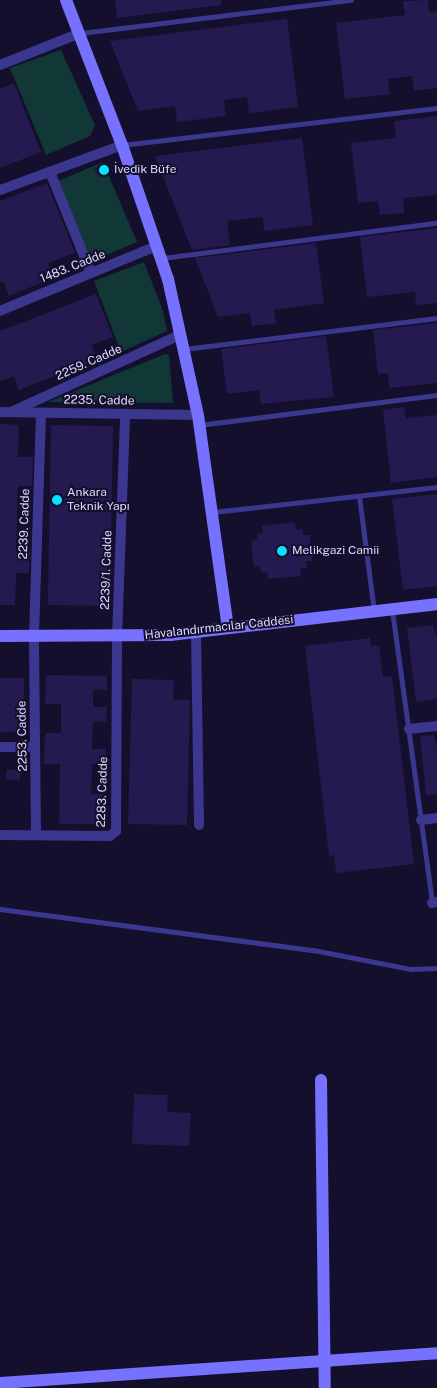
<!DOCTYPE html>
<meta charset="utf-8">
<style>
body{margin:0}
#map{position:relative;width:437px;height:1388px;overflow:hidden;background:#140f2c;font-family:"Public Sans",sans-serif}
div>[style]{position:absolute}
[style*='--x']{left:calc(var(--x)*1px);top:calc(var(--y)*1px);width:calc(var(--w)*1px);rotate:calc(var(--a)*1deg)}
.green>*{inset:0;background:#113736;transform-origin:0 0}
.building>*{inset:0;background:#251a4f;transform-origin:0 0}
.lane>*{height:5px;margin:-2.5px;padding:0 2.5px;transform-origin:2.5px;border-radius:2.5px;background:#3b378e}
.street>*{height:10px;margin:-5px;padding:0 5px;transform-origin:5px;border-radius:5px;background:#3b378e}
.secondary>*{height:12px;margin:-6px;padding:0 6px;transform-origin:6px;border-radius:6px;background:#7771ff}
.dots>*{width:14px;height:14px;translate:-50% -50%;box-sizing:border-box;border:2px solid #140f2c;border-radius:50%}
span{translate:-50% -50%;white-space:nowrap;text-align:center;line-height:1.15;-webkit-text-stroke:4px #140f2c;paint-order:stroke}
.poi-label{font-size:12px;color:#dfdaff}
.left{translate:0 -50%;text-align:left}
.street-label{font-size:12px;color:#dfdaff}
</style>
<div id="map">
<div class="green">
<i style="clip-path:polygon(61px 50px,95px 125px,90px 136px,46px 155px,10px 68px)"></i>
<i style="left:103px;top:162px;width:87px;height:50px;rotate:67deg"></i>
<i style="clip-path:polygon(144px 262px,163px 311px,167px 331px,121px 352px,94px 281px)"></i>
<i style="clip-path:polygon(165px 354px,169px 355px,173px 403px,48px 402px)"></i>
</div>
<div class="building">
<i style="clip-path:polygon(115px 0,221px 0,221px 5px,117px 18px)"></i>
<i style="clip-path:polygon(428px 0,429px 12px,437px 11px,437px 88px,414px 91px,412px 76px,388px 79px,390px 94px,345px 99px,336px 23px,405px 15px,403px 1px)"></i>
<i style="clip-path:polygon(287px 19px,298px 107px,249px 113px,247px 97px,224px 100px,226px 116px,177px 122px,175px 106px,138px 111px,110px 41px)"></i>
<i style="clip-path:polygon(14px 83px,41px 152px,0 168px,0 89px)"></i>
<i style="clip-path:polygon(437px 116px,437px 195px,403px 198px,404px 213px,380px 215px,378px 201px,358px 203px,351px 143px,396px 138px,394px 121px)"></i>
<i style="clip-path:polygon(302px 138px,313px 225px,264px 231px,263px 217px,227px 221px,230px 245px,192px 250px,155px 156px)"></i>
<i style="left:104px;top:164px;width:11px;height:11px;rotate:68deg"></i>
<i style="clip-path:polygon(47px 183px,75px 253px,48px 263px,53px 278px,9px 296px,3px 281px,0 282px,0 201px)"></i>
<i style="clip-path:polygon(437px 228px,437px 303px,416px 305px,415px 292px,367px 297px,360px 237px)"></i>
<i style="clip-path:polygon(316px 243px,324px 303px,274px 310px,276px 323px,252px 326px,250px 313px,218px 317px,195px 258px)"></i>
<i style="clip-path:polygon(96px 294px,113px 337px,92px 345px,97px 360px,19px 390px,14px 376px,0 381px,0 331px)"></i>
<i style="clip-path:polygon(437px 323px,437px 383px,389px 388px,388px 373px,378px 374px,373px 330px)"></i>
<i style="clip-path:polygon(326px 336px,334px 397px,261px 404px,259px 390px,227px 394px,221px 349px)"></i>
<i style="clip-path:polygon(404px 407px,406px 418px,437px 415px,437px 477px,391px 483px,383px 410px)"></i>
<i style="clip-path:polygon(0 424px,19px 425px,18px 457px,33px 457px,32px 486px,18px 486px,16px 551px,30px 551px,29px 573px,16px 573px,15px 605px,0 605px)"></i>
<i style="left:51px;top:425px;width:62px;height:180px;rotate:1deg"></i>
<i style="clip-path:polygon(437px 494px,437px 586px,403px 590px,392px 499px)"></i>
<i style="clip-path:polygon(295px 522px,296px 530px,303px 529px,303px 535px,310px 535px,312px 561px,306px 561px,307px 568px,300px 569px,301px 576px,268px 579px,267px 572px,261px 573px,260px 566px,254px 567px,251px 541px,257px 540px,257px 534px,263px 533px,262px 526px)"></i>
<i style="clip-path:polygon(433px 625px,437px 639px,437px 699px,416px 702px,407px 628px)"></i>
<i style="clip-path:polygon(370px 638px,371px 646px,379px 645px,383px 677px,392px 676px,414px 864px,336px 873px,334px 855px,329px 856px,305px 646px)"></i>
<i style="clip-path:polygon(46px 675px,107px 676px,107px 690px,93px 689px,93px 707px,107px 707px,106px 722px,93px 721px,92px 749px,106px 749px,106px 764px,92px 764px,91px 794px,105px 794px,105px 824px,59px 824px,60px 764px,44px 764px,45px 733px,61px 733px,61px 704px,45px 704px)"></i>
<i style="left:0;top:678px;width:24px;height:54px"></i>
<i style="clip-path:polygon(132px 679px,174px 680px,173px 700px,190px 700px,187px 825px,128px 824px)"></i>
<i style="clip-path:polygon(434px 735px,437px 747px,437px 794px,426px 795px,420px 736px)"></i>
<i style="left:7px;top:769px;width:14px;height:10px;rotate:8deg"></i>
<i style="clip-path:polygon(134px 1094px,168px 1095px,167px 1112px,191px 1113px,189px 1146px,132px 1144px)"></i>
</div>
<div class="lane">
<i style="--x:81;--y:33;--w:272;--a:-7"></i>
<i style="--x:122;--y:145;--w:317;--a:-6.7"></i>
<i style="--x:162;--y:258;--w:277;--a:-7.3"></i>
<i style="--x:184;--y:349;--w:255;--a:-7"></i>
<i style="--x:199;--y:425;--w:240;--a:-7.2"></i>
<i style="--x:359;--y:496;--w:116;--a:82.6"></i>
<i style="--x:213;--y:512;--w:225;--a:-6.4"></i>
<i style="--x:392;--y:610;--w:296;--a:82.2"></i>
<i style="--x:0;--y:909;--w:316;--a:7.5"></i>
<i style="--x:313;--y:950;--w:100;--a:11"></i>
<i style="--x:411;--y:969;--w:26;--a:-2"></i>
</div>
<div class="street">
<i style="--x:0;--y:65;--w:86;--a:-21.8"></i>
<i style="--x:50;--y:172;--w:109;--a:67.9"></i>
<i style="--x:0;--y:190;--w:130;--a:-20.2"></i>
<i style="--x:0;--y:311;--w:169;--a:-22.6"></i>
<i style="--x:13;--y:411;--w:183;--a:-24.5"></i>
<i style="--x:0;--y:412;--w:198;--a:0.9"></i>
<i style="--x:196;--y:633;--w:192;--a:89.1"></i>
<i style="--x:409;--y:729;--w:28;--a:-6"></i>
<i style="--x:0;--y:747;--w:35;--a:0"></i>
<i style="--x:421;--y:820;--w:16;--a:-7"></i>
<i style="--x:0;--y:835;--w:110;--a:0.5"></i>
<i style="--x:110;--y:836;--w:8;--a:-40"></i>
<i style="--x:116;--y:831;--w:194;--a:-89.7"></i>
<i style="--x:117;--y:637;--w:223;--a:-87.9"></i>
<i style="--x:36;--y:835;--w:199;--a:-90.6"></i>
<i style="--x:34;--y:636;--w:223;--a:-88.2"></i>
<i style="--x:432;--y:903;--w:5;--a:-11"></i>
</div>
<div class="secondary">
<i style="--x:66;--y:0;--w:155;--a:68.9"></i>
<i style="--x:122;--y:145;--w:142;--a:71.1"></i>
<i style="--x:168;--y:279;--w:139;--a:77.6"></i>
<i style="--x:198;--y:415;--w:215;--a:82"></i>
<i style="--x:0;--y:636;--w:170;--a:-0.3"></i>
<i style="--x:170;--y:635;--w:269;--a:-6.6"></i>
<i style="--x:321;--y:1080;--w:308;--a:89.3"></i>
<i style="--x:0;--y:1383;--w:438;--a:-3.9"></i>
</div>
<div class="dots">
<i style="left:104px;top:170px;background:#06e2ff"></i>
<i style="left:57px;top:500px;background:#06e2ff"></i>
<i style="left:282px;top:551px;background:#06e2ff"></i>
</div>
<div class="poi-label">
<span class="left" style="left:114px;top:170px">İvedik Büfe</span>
<span class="left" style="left:67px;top:500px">Ankara<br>Teknik Yapı</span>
<span class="left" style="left:292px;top:551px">Melikgazi Camii</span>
</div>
<div class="street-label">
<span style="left:73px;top:267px;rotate:-22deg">1483. Cadde</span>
<span style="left:89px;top:363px;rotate:-24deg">2259. Cadde</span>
<span style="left:99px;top:401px;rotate:1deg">2235. Cadde</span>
<span style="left:25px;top:524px;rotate:-88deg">2239. Cadde</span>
<span style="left:107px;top:570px;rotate:-88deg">2239/1. Cadde</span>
<span style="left:219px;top:628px;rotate:-6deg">Havalandırmacılar Caddesi</span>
<span style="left:23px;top:736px;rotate:-91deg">2253. Cadde</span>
<span style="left:103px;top:792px;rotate:-88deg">2283. Cadde</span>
</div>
</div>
